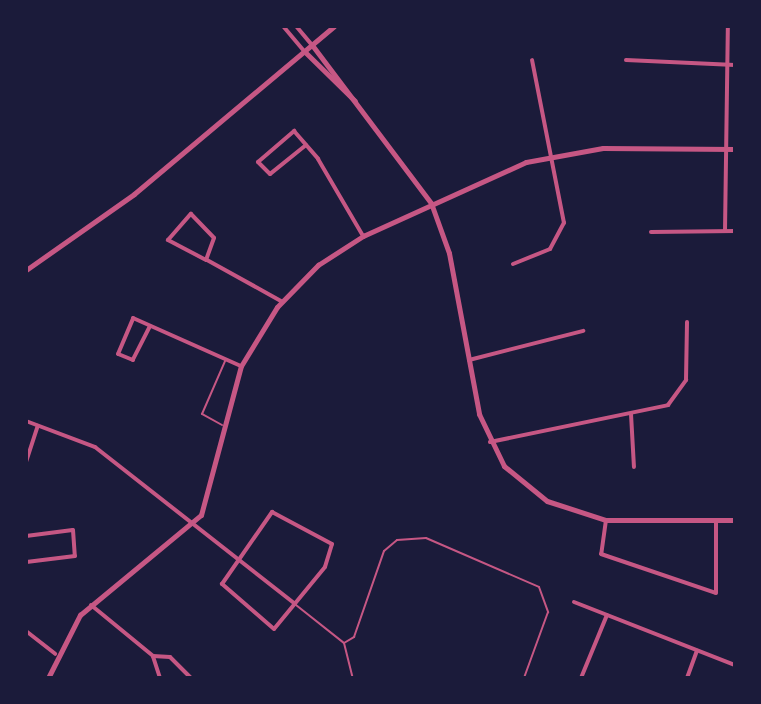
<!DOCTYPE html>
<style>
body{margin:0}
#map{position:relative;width:761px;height:704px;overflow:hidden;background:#1b1b3a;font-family:Karla,sans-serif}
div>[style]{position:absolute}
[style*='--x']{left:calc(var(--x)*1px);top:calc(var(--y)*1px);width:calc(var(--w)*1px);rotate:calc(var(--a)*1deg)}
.service>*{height:2px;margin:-1px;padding:0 1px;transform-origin:1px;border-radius:1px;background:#c65784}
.minor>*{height:4px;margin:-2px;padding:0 2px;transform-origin:2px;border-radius:2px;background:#c65784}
.tertiary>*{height:5px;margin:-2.5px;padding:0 2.5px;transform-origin:2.5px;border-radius:2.5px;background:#c65784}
span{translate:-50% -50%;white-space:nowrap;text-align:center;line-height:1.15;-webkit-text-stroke:8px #1b1b3a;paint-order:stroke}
.frame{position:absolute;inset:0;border:28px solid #1b1b3a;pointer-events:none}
</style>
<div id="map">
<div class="service">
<i style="--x:222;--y:425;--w:23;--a:-151"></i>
<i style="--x:202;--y:414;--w:58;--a:-66.5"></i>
<i style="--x:296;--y:605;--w:61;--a:38.4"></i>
<i style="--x:344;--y:643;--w:36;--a:76"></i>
<i style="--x:344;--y:643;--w:12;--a:-31"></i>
<i style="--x:354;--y:637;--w:91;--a:-70.8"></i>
<i style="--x:384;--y:551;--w:17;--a:-40"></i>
<i style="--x:397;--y:540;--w:29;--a:-4"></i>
<i style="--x:426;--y:538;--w:123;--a:23.4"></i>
<i style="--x:539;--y:587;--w:27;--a:70"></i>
<i style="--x:548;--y:612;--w:70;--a:110"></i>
</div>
<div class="minor">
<i style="--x:283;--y:26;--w:34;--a:50"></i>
<i style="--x:296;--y:26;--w:25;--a:50"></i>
<i style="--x:626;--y:60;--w:109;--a:2.6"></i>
<i style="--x:306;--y:145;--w:46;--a:141.1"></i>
<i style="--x:270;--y:174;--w:17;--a:-135"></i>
<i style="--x:258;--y:162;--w:48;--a:-40.7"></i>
<i style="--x:294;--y:131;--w:37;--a:49"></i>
<i style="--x:318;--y:159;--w:89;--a:59.7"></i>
<i style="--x:191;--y:214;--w:33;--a:46"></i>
<i style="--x:214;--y:238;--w:23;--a:110"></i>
<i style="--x:206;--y:260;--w:43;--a:-152.2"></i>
<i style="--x:168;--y:240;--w:35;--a:-49"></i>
<i style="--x:725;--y:231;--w:205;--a:-89.2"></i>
<i style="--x:651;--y:232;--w:84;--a:-0.7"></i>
<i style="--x:207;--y:260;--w:85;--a:29"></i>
<i style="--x:513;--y:264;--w:40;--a:-22"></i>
<i style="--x:550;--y:249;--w:30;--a:-62"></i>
<i style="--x:564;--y:223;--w:166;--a:-101.1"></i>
<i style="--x:150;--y:326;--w:38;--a:117"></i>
<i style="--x:133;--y:360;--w:16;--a:-158"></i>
<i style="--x:118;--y:354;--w:39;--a:-67"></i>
<i style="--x:133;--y:318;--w:118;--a:24"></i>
<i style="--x:469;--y:360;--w:118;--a:-14.3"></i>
<i style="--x:631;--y:414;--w:53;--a:86.8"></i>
<i style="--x:26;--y:421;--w:74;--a:20.6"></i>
<i style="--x:95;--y:447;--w:254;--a:38.1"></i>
<i style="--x:490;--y:442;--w:182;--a:-11.7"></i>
<i style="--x:668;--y:405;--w:31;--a:-54"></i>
<i style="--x:686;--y:380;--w:58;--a:-89"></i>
<i style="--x:26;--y:462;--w:38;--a:-72"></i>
<i style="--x:272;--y:512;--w:68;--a:28.1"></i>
<i style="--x:332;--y:544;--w:24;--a:107"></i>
<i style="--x:325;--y:567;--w:80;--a:129.4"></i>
<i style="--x:274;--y:629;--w:69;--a:-139.1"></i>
<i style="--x:222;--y:584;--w:88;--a:-55.2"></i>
<i style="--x:606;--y:520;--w:34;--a:98"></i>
<i style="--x:601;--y:554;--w:121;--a:18.7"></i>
<i style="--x:716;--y:593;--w:71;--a:-90"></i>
<i style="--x:26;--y:536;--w:47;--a:-7.3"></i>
<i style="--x:73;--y:530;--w:26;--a:86"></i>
<i style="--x:75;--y:556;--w:49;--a:173"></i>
<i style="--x:574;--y:602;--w:173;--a:21.4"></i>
<i style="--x:91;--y:605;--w:80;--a:39.4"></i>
<i style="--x:26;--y:631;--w:37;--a:38"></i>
<i style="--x:160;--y:678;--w:23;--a:-108"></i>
<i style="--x:153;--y:656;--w:17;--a:3"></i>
<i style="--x:170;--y:657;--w:30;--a:45"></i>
<i style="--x:581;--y:678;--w:68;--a:-67.6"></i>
<i style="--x:687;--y:678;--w:29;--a:-70"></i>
</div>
<div class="tertiary">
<i style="--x:312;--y:45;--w:198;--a:53"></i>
<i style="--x:431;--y:203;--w:53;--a:70.2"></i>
<i style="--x:449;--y:253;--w:164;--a:79.4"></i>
<i style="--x:479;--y:414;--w:58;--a:64.3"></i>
<i style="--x:504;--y:466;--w:55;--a:39.1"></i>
<i style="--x:547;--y:501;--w:62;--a:17.9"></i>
<i style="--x:606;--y:520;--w:129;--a:0"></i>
<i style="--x:305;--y:52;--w:70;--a:44.4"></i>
<i style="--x:26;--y:270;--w:132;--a:-35.1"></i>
<i style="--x:134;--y:194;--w:261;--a:-40"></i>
<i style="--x:48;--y:678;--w:71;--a:-63.1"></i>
<i style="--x:80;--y:615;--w:157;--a:-39.6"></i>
<i style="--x:201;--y:515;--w:154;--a:-75"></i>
<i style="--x:241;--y:366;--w:69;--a:-58.6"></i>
<i style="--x:277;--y:307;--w:59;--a:-45.7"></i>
<i style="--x:318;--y:265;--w:54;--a:-32.8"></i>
<i style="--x:363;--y:236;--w:179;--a:-24.4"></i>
<i style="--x:526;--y:162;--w:78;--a:-10.3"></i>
<i style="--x:603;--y:148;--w:132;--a:0.4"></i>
</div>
<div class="frame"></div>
</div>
